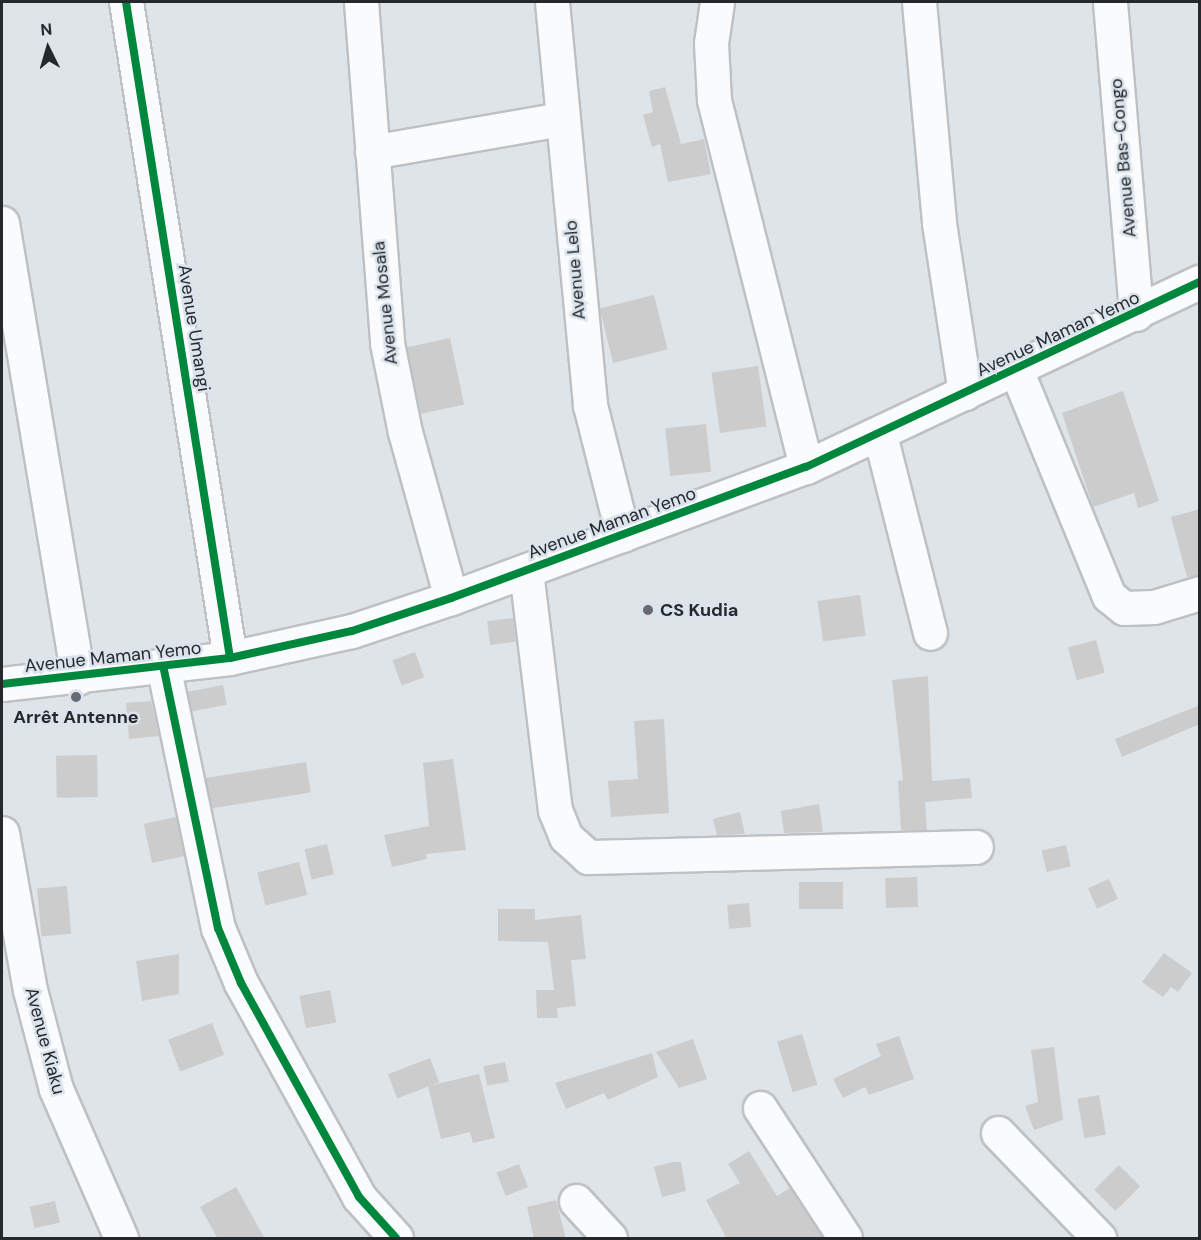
<!DOCTYPE html>
<meta charset="utf-8">
<style>
body{margin:0}
#map{position:relative;width:1201px;height:1240px;overflow:hidden;background:#dfe4e8;font-family:"DM Sans",sans-serif}
div>[style]{position:absolute}
[style*='--x']{left:calc(var(--x)*1px);top:calc(var(--y)*1px);width:calc(var(--w)*1px);rotate:calc(var(--a)*1deg)}
.building>*{inset:0;background:#cccccd;transform-origin:0 0}
.roads{filter:drop-shadow(2px 0 #bdc1c4) drop-shadow(-2px 0 #bdc1c4) drop-shadow(0 2px #bdc1c4) drop-shadow(0 -2px #bdc1c4)}
.minor>*{height:33px;margin:-16.5px;padding:0 16.5px;transform-origin:16.5px;border-radius:16.5px;background:#fafbfc}
.cycleway>*{height:8px;margin:-4px;padding:0 4px;transform-origin:4px;border-radius:4px;background:#00873e}
.dots>*{width:16px;height:16px;translate:-50% -50%;box-sizing:border-box;border:3px solid #dbe4ec;border-radius:50%}
span{translate:-50% -50%;white-space:nowrap;text-align:center;line-height:1.15;-webkit-text-stroke:5px #dbe4ec;paint-order:stroke}
.street-label{font-size:18px;color:#26292c}
.poi-label{font-size:18px;color:#26292c;font-weight:700}
.left{translate:0 -50%;text-align:left}
.frame{position:absolute;inset:0;border:3px solid #26292c;pointer-events:none}
.north{position:absolute;left:18px;top:18px;width:60px;height:60px;-webkit-text-stroke:4px #dbe4ec;paint-order:stroke;rotate:355deg;font-size:16px;font-weight:700;line-height:24px;text-align:center;color:#26292c}
.north::after{content:'';display:block;margin:auto;width:21px;height:27px;background:#26292c;clip-path:polygon(50% 0,100% 100%,50% 72%,0 100%)}
</style>
<div id="map">
<div class="building">
<i style="clip-path:polygon(665px 87px,681px 144px,704px 139px,711px 174px,668px 182px,660px 144px,652px 147px,643px 115px,653px 112px,649px 91px)"></i>
<i style="left:654px;top:295px;width:56px;height:56px;rotate:76deg"></i>
<i style="left:450px;top:338px;width:68px;height:44px;rotate:78deg"></i>
<i style="left:758px;top:366px;width:61px;height:47px;rotate:82deg"></i>
<i style="clip-path:polygon(1123px 391px,1159px 501px,1138px 508px,1134px 493px,1093px 507px,1062px 413px)"></i>
<i style="left:706px;top:424px;width:48px;height:41px;rotate:84deg"></i>
<i style="clip-path:polygon(1200px 509px,1200px 575px,1187px 577px,1171px 517px)"></i>
<i style="left:860px;top:595px;width:41px;height:43px;rotate:82deg"></i>
<i style="left:513px;top:618px;width:24px;height:26px;rotate:83deg"></i>
<i style="left:1096px;top:640px;width:34px;height:29px;rotate:75deg"></i>
<i style="left:415px;top:652px;width:27px;height:24px;rotate:70deg"></i>
<i style="clip-path:polygon(928px 676px,932px 781px,970px 778px,972px 798px,925px 802px,927px 830px,901px 830px,898px 781px,903px 780px,892px 680px)"></i>
<i style="left:223px;top:685px;width:20px;height:36px;rotate:79deg"></i>
<i style="clip-path:polygon(151px 701px,159px 736px,129px 739px,126px 703px)"></i>
<i style="clip-path:polygon(1200px 705px,1200px 724px,1122px 757px,1115px 739px)"></i>
<i style="clip-path:polygon(664px 719px,669px 813px,611px 817px,608px 781px,638px 779px,634px 721px)"></i>
<i style="left:97px;top:755px;width:42px;height:41px;rotate:89deg"></i>
<i style="clip-path:polygon(453px 759px,466px 850px,426px 854px,427px 859px,392px 867px,384px 835px,429px 826px,423px 763px)"></i>
<i style="left:306px;top:762px;width:31px;height:102px;rotate:81deg"></i>
<i style="clip-path:polygon(819px 804px,823px 832px,784px 833px,781px 811px)"></i>
<i style="clip-path:polygon(740px 812px,745px 834px,717px 835px,713px 819px)"></i>
<i style="left:176px;top:817px;width:40px;height:33px;rotate:78deg"></i>
<i style="left:327px;top:844px;width:31px;height:23px;rotate:77deg"></i>
<i style="left:1066px;top:845px;width:22px;height:25px;rotate:77deg"></i>
<i style="left:299px;top:862px;width:34px;height:43px;rotate:76deg"></i>
<i style="left:917px;top:877px;width:30px;height:32px;rotate:88deg"></i>
<i style="left:1109px;top:879px;width:22px;height:23px;rotate:66deg"></i>
<i style="left:799px;top:882px;width:44px;height:27px"></i>
<i style="left:67px;top:886px;width:48px;height:30px;rotate:85deg"></i>
<i style="left:749px;top:903px;width:24px;height:22px;rotate:85deg"></i>
<i style="clip-path:polygon(498px 909px,535px 909px,535px 920px,581px 915px,586px 959px,571px 960px,576px 1006px,557px 1008px,558px 1018px,537px 1018px,536px 990px,554px 990px,548px 942px,498px 941px)"></i>
<i style="clip-path:polygon(1164px 953px,1192px 973px,1178px 992px,1171px 987px,1163px 997px,1142px 982px)"></i>
<i style="clip-path:polygon(179px 954px,179px 994px,142px 1001px,136px 961px)"></i>
<i style="left:330px;top:990px;width:33px;height:31px;rotate:79deg"></i>
<i style="left:212px;top:1023px;width:34px;height:47px;rotate:69deg"></i>
<i style="left:802px;top:1034px;width:53px;height:26px;rotate:73deg"></i>
<i style="clip-path:polygon(899px 1036px,914px 1079px,869px 1095px,865px 1087px,843px 1098px,833px 1079px,881px 1056px,876px 1044px)"></i>
<i style="clip-path:polygon(693px 1039px,707px 1079px,679px 1088px,656px 1052px)"></i>
<i style="clip-path:polygon(1054px 1047px,1063px 1120px,1034px 1130px,1025px 1106px,1038px 1102px,1031px 1050px)"></i>
<i style="clip-path:polygon(652px 1053px,658px 1077px,608px 1100px,604px 1093px,566px 1109px,555px 1083px)"></i>
<i style="left:430px;top:1058px;width:26px;height:45px;rotate:69deg"></i>
<i style="left:505px;top:1062px;width:20px;height:22px;rotate:79deg"></i>
<i style="clip-path:polygon(479px 1074px,495px 1138px,473px 1143px,470px 1132px,441px 1139px,428px 1086px)"></i>
<i style="left:1099px;top:1095px;width:40px;height:22px;rotate:80deg"></i>
<i style="clip-path:polygon(749px 1151px,777px 1196px,790px 1188px,823px 1239px,727px 1239px,706px 1200px,740px 1183px,728px 1164px)"></i>
<i style="clip-path:polygon(672px 1162px,681px 1162px,686px 1191px,662px 1197px,654px 1167px)"></i>
<i style="left:519px;top:1164px;width:25px;height:24px;rotate:69deg"></i>
<i style="left:1119px;top:1165px;width:30px;height:35px;rotate:45deg"></i>
<i style="clip-path:polygon(236px 1187px,265px 1239px,218px 1239px,200px 1207px)"></i>
<i style="clip-path:polygon(556px 1200px,566px 1239px,534px 1239px,527px 1207px)"></i>
<i style="left:55px;top:1201px;width:22px;height:26px;rotate:77deg"></i>
</div>
<div class="roads">
<div class="minor">
<i style="--x:126;--y:2;--w:664;--a:80.99"></i>
<i style="--x:361;--y:2;--w:342;--a:85.6"></i>
<i style="--x:387;--y:343;--w:91;--a:78.6"></i>
<i style="--x:405;--y:432;--w:172;--a:74.5"></i>
<i style="--x:552;--y:2;--w:405;--a:84.6"></i>
<i style="--x:590;--y:405;--w:134;--a:75.8"></i>
<i style="--x:717;--y:2;--w:41;--a:98.3"></i>
<i style="--x:711;--y:43;--w:57;--a:87"></i>
<i style="--x:714;--y:100;--w:378;--a:75.9"></i>
<i style="--x:919;--y:2;--w:222;--a:84.8"></i>
<i style="--x:939;--y:223;--w:172;--a:81.3"></i>
<i style="--x:1110;--y:2;--w:313;--a:85.2"></i>
<i style="--x:372;--y:152;--w:193;--a:-9.9"></i>
<i style="--x:2;--y:223;--w:461;--a:80.5"></i>
<i style="--x:1017;--y:372;--w:242;--a:67.7"></i>
<i style="--x:1109;--y:596;--w:19;--a:39"></i>
<i style="--x:1124;--y:608;--w:30;--a:-2"></i>
<i style="--x:1154;--y:607;--w:48;--a:-16.9"></i>
<i style="--x:880;--y:435;--w:204;--a:75.8"></i>
<i style="--x:526;--y:571;--w:241;--a:83.1"></i>
<i style="--x:555;--y:810;--w:29;--a:68"></i>
<i style="--x:566;--y:837;--w:30;--a:42"></i>
<i style="--x:588;--y:857;--w:388;--a:-1.5"></i>
<i style="--x:164;--y:670;--w:264;--a:78.2"></i>
<i style="--x:218;--y:928;--w:60;--a:67.3"></i>
<i style="--x:241;--y:983;--w:244;--a:61.1"></i>
<i style="--x:359;--y:1197;--w:55;--a:47.9"></i>
<i style="--x:2;--y:684;--w:229;--a:-6.5"></i>
<i style="--x:230;--y:658;--w:125;--a:-12.5"></i>
<i style="--x:352;--y:631;--w:104;--a:-18.4"></i>
<i style="--x:451;--y:598;--w:378;--a:-20.3"></i>
<i style="--x:806;--y:467;--w:435;--a:-25.2"></i>
<i style="--x:2;--y:833;--w:159;--a:79.9"></i>
<i style="--x:30;--y:990;--w:102;--a:75.3"></i>
<i style="--x:56;--y:1089;--w:163;--a:66.4"></i>
<i style="--x:760;--y:1108;--w:155;--a:56.8"></i>
<i style="--x:998;--y:1133;--w:146;--a:46.1"></i>
<i style="--x:576;--y:1201;--w:50;--a:47.4"></i>
</div>
</div>
<div class="cycleway">
<i style="--x:126;--y:2;--w:664;--a:80.99"></i>
<i style="--x:164;--y:670;--w:264;--a:78.2"></i>
<i style="--x:218;--y:928;--w:60;--a:67.3"></i>
<i style="--x:241;--y:983;--w:244;--a:61.1"></i>
<i style="--x:359;--y:1197;--w:55;--a:47.9"></i>
<i style="--x:2;--y:684;--w:229;--a:-6.5"></i>
<i style="--x:230;--y:658;--w:125;--a:-12.5"></i>
<i style="--x:352;--y:631;--w:104;--a:-18.4"></i>
<i style="--x:451;--y:598;--w:378;--a:-20.3"></i>
<i style="--x:806;--y:467;--w:435;--a:-25.2"></i>
</div>
<div class="dots">
<i style="left:648px;top:610px;background:#676a6e"></i>
<i style="left:76px;top:697px;background:#676a6e"></i>
</div>
<div class="street-label">
<span style="left:1123px;top:158px;rotate:-95deg">Avenue Bas-Congo</span>
<span style="left:575px;top:270px;rotate:-95deg">Avenue Lelo</span>
<span style="left:385px;top:303px;rotate:-96deg">Avenue Mosala</span>
<span style="left:194px;top:328px;rotate:81deg">Avenue Umangi</span>
<span style="left:1058px;top:334px;rotate:-25deg">Avenue Maman Yemo</span>
<span style="left:612px;top:523px;rotate:-20deg">Avenue Maman Yemo</span>
<span style="left:113px;top:657px;rotate:-6deg">Avenue Maman Yemo</span>
<span style="left:45px;top:1041px;rotate:75deg">Avenue Kiaku</span>
</div>
<div class="poi-label">
<span class="left" style="left:660px;top:610px">CS Kudia</span>
<span style="left:76px;top:717px">Arrêt Antenne</span>
</div>
<div class="frame"></div>
<div class="north">N</div>
</div>
